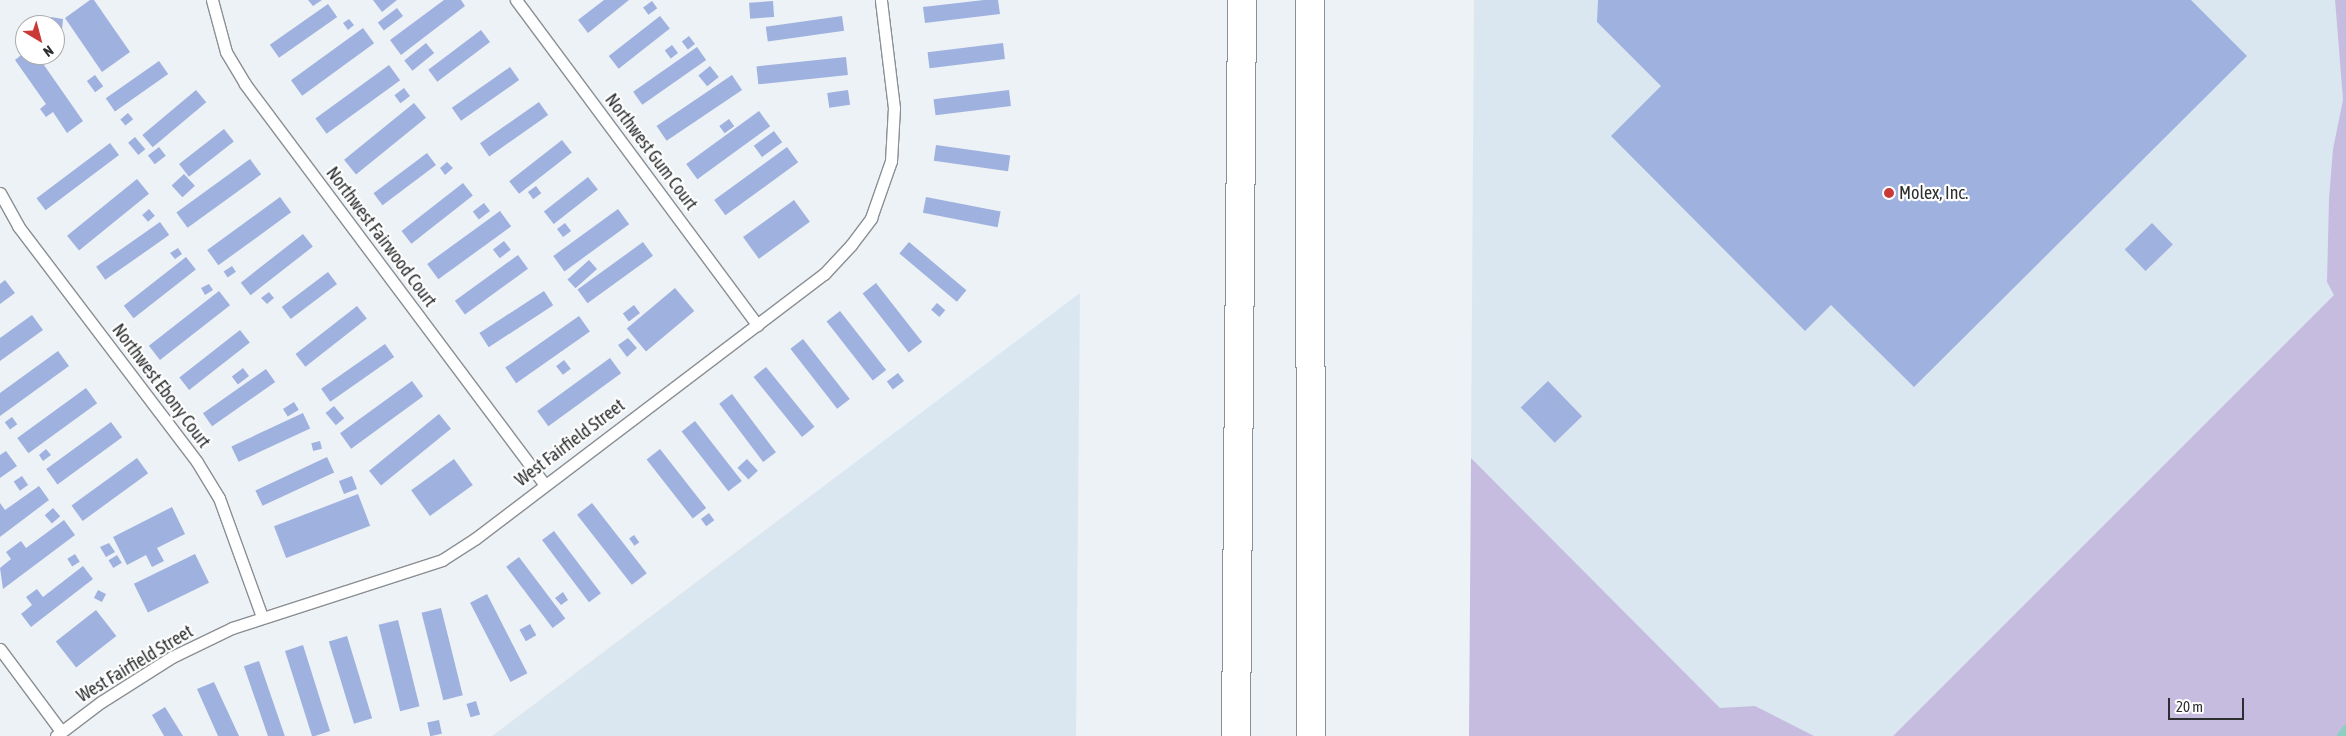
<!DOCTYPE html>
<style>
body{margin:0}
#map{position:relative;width:2346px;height:736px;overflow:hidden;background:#edf2f6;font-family:"Asap Condensed",sans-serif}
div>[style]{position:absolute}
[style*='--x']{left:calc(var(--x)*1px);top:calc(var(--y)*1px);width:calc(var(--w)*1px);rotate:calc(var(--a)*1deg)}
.built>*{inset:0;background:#dbe7f0}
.green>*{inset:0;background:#c5bce0}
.stream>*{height:8px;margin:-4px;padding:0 4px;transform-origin:4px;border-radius:4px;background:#8ecfc1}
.building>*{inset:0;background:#9fb1df;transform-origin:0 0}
.roads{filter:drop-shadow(1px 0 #8b8f93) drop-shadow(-1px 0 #8b8f93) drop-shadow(0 1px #8b8f93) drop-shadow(0 -1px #8b8f93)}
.service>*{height:11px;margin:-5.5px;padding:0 5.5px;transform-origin:5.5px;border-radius:5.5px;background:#fff}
.motorway>*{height:28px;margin:-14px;padding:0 14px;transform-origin:14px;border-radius:14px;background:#fff}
.dots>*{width:14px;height:14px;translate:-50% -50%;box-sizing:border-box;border:2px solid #fff;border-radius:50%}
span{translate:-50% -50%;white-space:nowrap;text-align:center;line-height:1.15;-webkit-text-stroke:4.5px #fff;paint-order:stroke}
.street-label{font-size:18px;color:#2c2e2f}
.poi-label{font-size:18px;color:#2c2e2f}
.left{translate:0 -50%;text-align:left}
.north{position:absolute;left:15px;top:15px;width:50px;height:50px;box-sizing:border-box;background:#fff;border:1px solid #ababac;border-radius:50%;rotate:143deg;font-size:14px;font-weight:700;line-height:20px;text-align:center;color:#2c2e2f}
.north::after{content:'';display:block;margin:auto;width:18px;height:22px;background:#c93a36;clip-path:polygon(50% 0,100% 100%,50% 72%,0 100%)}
.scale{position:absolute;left:2168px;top:698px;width:76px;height:22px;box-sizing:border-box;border:2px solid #2c2e2f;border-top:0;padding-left:6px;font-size:15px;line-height:18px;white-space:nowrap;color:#2c2e2f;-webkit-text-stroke:4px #fff;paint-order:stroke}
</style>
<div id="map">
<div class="built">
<i style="clip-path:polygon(1474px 0,2335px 0,2346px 135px,2346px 283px,1893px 736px,1748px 736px,1471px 458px)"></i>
<i style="clip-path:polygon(1080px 293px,1076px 736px,492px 736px)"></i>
</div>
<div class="green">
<i style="clip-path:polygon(2335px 0,2346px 0,2346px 736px,1893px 736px,2334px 295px,2327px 282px,2329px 199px,2333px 149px,2343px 100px)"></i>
<i style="clip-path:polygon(1471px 458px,1720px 708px,1755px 706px,1814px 736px,1469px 736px)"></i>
</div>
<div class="stream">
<i style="--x:2341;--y:736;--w:9;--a:-54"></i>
</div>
<div class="building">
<i style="clip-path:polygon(90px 0,94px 0,130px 52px,102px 72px,65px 18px)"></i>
<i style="clip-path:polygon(308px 0,322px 0,313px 6px)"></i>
<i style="clip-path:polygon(373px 0,397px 0,382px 12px)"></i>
<i style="clip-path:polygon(444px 0,461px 0,465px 6px,401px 55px,390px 40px)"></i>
<i style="clip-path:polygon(604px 0,629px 0,588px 33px,578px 20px)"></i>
<i style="clip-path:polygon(984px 0,998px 0,1000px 14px,925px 23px,923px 7px)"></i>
<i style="clip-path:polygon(1598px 0,2191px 0,2247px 56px,1914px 387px,1831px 305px,1805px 331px,1611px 136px,1661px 86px,1597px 22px)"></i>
<i style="left:652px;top:1px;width:9px;height:11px;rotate:54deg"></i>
<i style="left:773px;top:1px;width:16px;height:24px;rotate:86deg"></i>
<i style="left:328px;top:4px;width:16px;height:71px;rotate:55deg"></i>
<i style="left:397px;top:8px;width:10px;height:24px;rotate:53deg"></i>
<i style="left:660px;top:16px;width:16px;height:65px;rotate:52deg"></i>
<i style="left:842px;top:16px;width:15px;height:77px;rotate:82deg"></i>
<i style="clip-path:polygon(51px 17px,63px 19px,61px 40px,55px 39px)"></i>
<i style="clip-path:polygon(349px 19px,354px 25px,348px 30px,343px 23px)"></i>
<i style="left:363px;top:28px;width:19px;height:89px;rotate:54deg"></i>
<i style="left:481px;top:30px;width:15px;height:66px;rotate:53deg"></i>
<i style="left:689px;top:36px;width:10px;height:9px;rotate:53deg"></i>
<i style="left:426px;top:43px;width:13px;height:28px;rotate:51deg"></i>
<i style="left:1003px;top:43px;width:16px;height:76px;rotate:83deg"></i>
<i style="left:672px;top:45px;width:10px;height:9px;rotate:53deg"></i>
<i style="left:697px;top:47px;width:16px;height:78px;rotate:55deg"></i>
<i style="clip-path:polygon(25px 52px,25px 55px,37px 55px,83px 121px,67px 133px,53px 112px,46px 117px,40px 109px,46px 104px,15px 60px)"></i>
<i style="left:846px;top:57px;width:18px;height:90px;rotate:84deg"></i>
<i style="left:159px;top:61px;width:16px;height:65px;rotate:55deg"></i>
<i style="left:389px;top:65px;width:19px;height:91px;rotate:54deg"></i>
<i style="left:710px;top:66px;width:14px;height:15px;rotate:51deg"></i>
<i style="left:510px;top:67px;width:16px;height:71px;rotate:55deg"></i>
<i style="left:95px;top:75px;width:14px;height:10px;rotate:54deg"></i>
<i style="left:732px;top:75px;width:18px;height:91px;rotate:56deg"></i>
<i style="left:404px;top:88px;width:10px;height:12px;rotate:53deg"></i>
<i style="left:196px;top:90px;width:16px;height:70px;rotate:50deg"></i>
<i style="left:848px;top:90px;width:15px;height:21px;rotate:82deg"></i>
<i style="left:1009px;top:90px;width:16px;height:76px;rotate:83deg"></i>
<i style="left:539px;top:102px;width:16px;height:72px;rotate:55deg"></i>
<i style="left:414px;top:103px;width:19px;height:90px;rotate:51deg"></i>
<i style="left:759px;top:111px;width:19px;height:90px;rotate:54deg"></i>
<i style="left:128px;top:113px;width:8px;height:10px;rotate:50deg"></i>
<i style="left:729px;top:119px;width:9px;height:12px;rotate:54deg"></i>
<i style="left:224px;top:129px;width:16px;height:57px;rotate:52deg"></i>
<i style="left:774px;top:131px;width:14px;height:25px;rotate:54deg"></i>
<i style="left:135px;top:137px;width:16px;height:9px;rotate:50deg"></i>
<i style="left:562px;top:140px;width:16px;height:67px;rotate:52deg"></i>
<i style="left:110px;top:143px;width:15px;height:92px;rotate:53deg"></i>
<i style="left:936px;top:145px;width:75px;height:16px;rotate:8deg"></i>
<i style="left:159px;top:147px;width:11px;height:14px;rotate:52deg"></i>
<i style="left:787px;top:147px;width:19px;height:90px;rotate:54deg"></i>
<i style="left:427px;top:153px;width:15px;height:67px;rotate:53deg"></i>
<i style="left:250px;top:159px;width:19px;height:91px;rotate:54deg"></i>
<i style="clip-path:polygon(447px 162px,453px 168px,445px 175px,440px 168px)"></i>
<i style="left:184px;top:174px;width:16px;height:17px;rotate:47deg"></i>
<i style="left:588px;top:177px;width:16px;height:56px;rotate:52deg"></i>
<i style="left:137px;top:179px;width:19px;height:90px;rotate:51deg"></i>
<i style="left:463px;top:183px;width:16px;height:78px;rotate:52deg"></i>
<i style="left:536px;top:186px;width:9px;height:10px;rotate:54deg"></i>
<i style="left:280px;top:197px;width:19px;height:90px;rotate:54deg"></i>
<i style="left:926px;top:197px;width:76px;height:16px;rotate:11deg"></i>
<i style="left:794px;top:200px;width:27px;height:63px;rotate:54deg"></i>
<i style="left:484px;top:203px;width:10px;height:14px;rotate:53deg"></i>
<i style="left:149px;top:209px;width:9px;height:9px;rotate:49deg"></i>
<i style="left:618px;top:209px;width:19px;height:80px;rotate:54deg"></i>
<i style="left:500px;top:211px;width:19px;height:90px;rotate:54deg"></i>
<i style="left:160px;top:222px;width:16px;height:78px;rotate:55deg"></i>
<i style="left:565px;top:223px;width:10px;height:10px;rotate:53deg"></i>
<i style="left:2152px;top:223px;width:30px;height:38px;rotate:46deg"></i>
<i style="left:303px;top:234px;width:16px;height:79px;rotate:52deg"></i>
<i style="left:504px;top:241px;width:11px;height:14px;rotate:52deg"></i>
<i style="left:643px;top:242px;width:17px;height:81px;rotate:54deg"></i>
<i style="left:909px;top:242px;width:75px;height:15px;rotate:40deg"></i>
<i style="clip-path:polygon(178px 248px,182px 254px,175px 259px,170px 253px)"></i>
<i style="left:518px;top:255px;width:17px;height:78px;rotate:54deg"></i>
<i style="left:186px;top:257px;width:16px;height:79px;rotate:52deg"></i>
<i style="left:589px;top:260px;width:12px;height:29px;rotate:48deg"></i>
<i style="left:232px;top:266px;width:7px;height:10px;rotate:56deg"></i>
<i style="left:328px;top:272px;width:15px;height:58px;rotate:53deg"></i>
<i style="clip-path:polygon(5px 280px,15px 293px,0 304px,0 284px)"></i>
<i style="left:876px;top:283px;width:75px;height:17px;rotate:52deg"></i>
<i style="clip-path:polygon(209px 284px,213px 290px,205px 295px,201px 288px)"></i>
<i style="left:675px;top:288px;width:30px;height:63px;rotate:50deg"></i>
<i style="left:219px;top:291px;width:18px;height:89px;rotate:52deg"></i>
<i style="left:544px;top:291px;width:17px;height:77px;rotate:57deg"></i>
<i style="clip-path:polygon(269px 292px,274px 298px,267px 304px,261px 298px)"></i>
<i style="left:937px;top:303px;width:11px;height:9px;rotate:41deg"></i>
<i style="left:634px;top:305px;width:10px;height:14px;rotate:53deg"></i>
<i style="left:357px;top:306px;width:16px;height:78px;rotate:52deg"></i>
<i style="left:840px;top:311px;width:75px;height:17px;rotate:52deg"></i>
<i style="clip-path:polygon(32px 315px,43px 330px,0 361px,0 338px)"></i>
<i style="left:579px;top:316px;width:19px;height:90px;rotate:55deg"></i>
<i style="left:240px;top:330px;width:16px;height:77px;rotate:52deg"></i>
<i style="clip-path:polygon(628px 338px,637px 348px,627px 357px,618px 345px)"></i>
<i style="left:803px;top:339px;width:76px;height:16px;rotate:52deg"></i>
<i style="left:385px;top:344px;width:16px;height:78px;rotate:55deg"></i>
<i style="clip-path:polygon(58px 351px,69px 366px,0 416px,0 393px)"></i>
<i style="left:610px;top:358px;width:19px;height:90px;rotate:54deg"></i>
<i style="left:564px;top:360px;width:11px;height:10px;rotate:52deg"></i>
<i style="left:766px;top:367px;width:77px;height:16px;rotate:51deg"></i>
<i style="left:243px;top:368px;width:10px;height:14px;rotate:53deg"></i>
<i style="left:266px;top:369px;width:16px;height:77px;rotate:55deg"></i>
<i style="left:898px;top:373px;width:10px;height:14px;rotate:53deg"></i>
<i style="left:412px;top:381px;width:19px;height:89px;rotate:54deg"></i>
<i style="left:1548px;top:381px;width:49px;height:38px;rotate:46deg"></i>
<i style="left:86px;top:388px;width:19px;height:85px;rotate:54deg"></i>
<i style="left:732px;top:394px;width:73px;height:16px;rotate:53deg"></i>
<i style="left:294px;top:402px;width:9px;height:13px;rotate:58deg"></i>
<i style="left:334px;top:406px;width:16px;height:11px;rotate:50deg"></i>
<i style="left:303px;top:413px;width:17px;height:79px;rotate:65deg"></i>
<i style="left:439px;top:414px;width:19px;height:90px;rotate:51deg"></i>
<i style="left:12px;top:417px;width:9px;height:9px;rotate:54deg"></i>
<i style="left:695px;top:421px;width:76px;height:17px;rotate:52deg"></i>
<i style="left:111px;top:422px;width:19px;height:80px;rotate:54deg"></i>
<i style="left:320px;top:441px;width:8px;height:9px;rotate:76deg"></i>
<i style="clip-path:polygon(46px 449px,51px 455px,43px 461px,39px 455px)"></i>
<i style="left:660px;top:449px;width:75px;height:17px;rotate:52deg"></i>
<i style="clip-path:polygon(6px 451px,17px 466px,0 478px,0 455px)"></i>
<i style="left:327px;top:457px;width:17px;height:79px;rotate:65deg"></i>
<i style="left:137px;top:458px;width:19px;height:81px;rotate:54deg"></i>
<i style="left:454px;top:459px;width:32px;height:53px;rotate:54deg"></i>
<i style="left:747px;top:459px;width:16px;height:13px;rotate:47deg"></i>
<i style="left:22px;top:476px;width:11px;height:10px;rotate:56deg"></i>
<i style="left:352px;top:476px;width:14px;height:14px;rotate:69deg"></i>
<i style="clip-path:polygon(39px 486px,49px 500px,0 537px,0 503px,5px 510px)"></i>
<i style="left:358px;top:494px;width:34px;height:90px;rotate:69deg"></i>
<i style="left:592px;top:503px;width:89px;height:19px;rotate:52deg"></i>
<i style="clip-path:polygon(172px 507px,185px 534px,157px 548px,164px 561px,152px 567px,146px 555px,127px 565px,113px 537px)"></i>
<i style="left:53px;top:508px;width:11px;height:11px;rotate:49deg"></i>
<i style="left:709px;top:513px;width:9px;height:10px;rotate:54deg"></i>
<i style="clip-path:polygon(64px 520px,75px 535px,3px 589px,0 568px,11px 559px,6px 552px,21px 541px,26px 548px)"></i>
<i style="left:554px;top:531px;width:78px;height:15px;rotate:53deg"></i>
<i style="left:634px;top:535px;width:9px;height:6px;rotate:54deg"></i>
<i style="clip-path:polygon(109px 543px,115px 552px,106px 557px,100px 547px)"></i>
<i style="left:75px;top:554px;width:9px;height:9px;rotate:58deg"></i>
<i style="left:195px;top:554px;width:32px;height:68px;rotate:64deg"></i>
<i style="left:117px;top:555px;width:9px;height:10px;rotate:58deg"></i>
<i style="left:519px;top:557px;width:77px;height:16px;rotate:53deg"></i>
<i style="clip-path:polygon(83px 566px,93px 579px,31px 627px,21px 614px,32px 605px,26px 597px,37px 589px,43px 597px)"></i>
<i style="left:98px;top:590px;width:9px;height:9px;rotate:27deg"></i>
<i style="clip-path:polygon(563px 592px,568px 600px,561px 605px,555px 598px)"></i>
<i style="left:487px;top:594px;width:89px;height:19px;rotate:63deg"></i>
<i style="left:441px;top:608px;width:90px;height:20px;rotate:76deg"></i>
<i style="left:96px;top:610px;width:33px;height:51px;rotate:52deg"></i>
<i style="left:398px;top:620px;width:89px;height:20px;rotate:76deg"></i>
<i style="left:530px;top:624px;width:13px;height:12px;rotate:61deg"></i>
<i style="left:347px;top:636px;width:86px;height:19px;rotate:73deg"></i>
<i style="clip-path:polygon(303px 645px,330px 731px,315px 736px,312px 736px,285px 651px)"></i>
<i style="left:259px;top:661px;width:79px;height:16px;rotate:71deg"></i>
<i style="clip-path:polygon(214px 682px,239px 736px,218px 736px,197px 689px)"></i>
<i style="left:476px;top:701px;width:14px;height:10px;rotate:73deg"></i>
<i style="clip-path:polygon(165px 707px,183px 736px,164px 736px,152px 715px)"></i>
<i style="left:439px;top:720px;width:14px;height:12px;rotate:78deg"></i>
</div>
<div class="roads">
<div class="service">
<i style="--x:212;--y:0;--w:54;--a:74.9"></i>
<i style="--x:226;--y:52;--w:37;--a:59"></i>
<i style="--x:245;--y:84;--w:499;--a:53.2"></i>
<i style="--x:516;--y:0;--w:405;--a:53.4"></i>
<i style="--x:0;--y:193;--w:38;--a:61"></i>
<i style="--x:18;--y:226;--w:296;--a:52.8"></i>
<i style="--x:197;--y:462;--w:42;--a:58.6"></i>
<i style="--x:219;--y:498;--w:127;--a:70.1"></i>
<i style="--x:0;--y:649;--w:102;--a:53.4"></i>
<i style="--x:56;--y:736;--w:56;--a:-37.1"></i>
<i style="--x:101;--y:702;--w:84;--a:-32.4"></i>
<i style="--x:172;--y:657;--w:67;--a:-25.8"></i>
<i style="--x:232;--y:628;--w:221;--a:-17.9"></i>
<i style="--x:442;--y:560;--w:40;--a:-32.9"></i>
<i style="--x:476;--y:538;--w:437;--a:-37.2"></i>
<i style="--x:824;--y:274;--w:40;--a:-47"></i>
<i style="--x:851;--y:245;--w:34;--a:-53"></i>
<i style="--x:871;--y:218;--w:60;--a:-70.7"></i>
<i style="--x:891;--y:161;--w:53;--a:-86.8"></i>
<i style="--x:894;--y:108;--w:109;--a:-96.9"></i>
</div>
<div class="motorway">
<i style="--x:1310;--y:0;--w:736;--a:89.92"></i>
<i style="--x:1236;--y:736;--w:736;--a:-89.53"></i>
</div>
</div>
<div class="dots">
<i style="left:1889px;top:193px;background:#c93a36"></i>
</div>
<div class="street-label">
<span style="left:651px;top:152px;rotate:53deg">Northwest Gum Court</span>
<span style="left:381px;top:237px;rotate:53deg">Northwest Fairwood Court</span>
<span style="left:161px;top:386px;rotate:53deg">Northwest Ebony Court</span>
<span style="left:570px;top:443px;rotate:-37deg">West Fairfield Street</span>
<span style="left:135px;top:664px;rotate:-31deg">West Fairfield Street</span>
</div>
<div class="poi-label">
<span class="left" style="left:1899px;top:193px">Molex, Inc.</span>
</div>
<div class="north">N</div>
<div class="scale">20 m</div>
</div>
